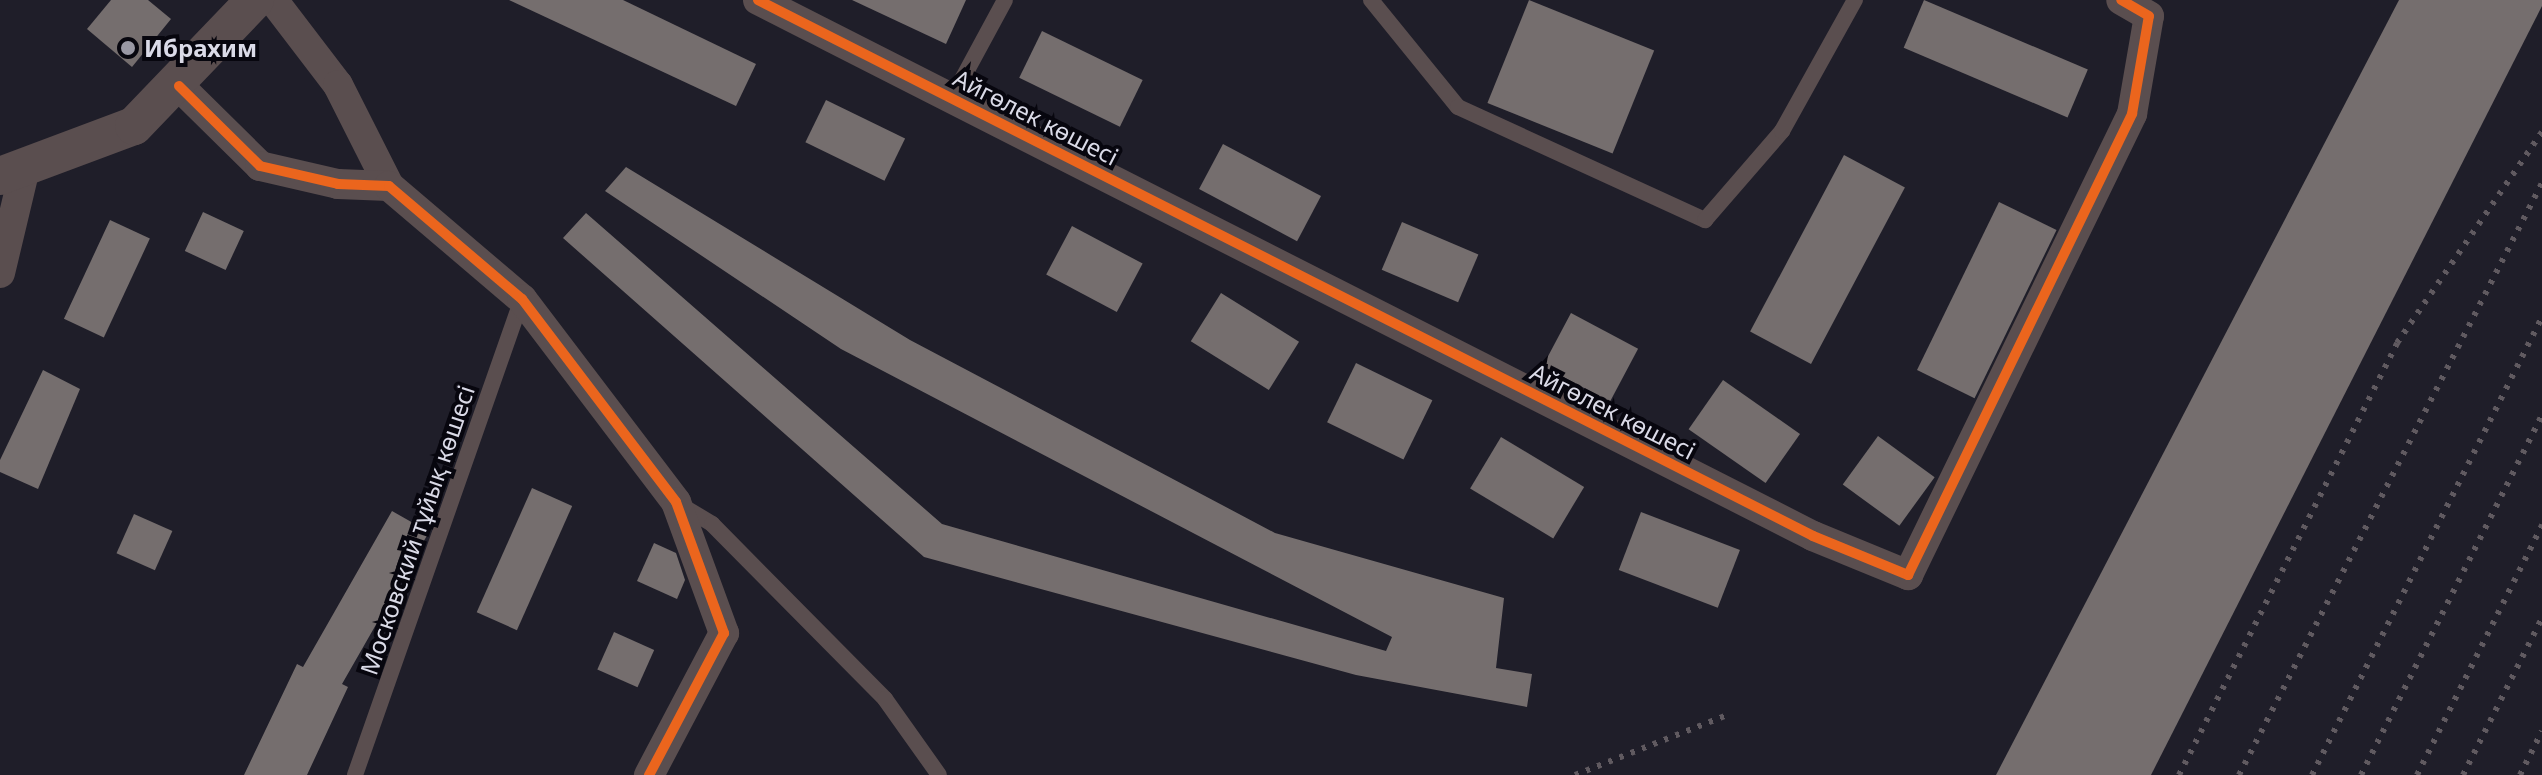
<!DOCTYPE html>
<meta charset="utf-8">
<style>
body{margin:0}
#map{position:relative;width:2542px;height:775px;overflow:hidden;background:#1f1e29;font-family:"Noto Sans",sans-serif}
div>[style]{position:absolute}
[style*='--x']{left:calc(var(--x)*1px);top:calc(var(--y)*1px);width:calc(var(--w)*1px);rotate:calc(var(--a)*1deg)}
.building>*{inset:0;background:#756e6e;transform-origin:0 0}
.service>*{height:16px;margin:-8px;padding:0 8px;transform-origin:8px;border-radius:8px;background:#5a4e4f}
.minor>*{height:30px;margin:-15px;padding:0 15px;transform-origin:15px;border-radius:15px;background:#5a4e4f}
.tertiary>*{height:38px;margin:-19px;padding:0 19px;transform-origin:19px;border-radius:19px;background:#5a4e4f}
.rail>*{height:6px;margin-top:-3px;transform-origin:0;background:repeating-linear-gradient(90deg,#605a60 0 4px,transparent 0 12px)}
.cycleway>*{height:10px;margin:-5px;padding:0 5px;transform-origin:5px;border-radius:5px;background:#eb651d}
.dots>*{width:22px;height:22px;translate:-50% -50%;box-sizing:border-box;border:4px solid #07060e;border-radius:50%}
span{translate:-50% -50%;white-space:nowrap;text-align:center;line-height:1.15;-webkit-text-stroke:8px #07060e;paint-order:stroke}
.poi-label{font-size:24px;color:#dadae7;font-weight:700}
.left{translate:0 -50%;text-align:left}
.street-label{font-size:24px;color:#dadae7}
</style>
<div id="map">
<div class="building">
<i style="clip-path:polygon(111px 0,148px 0,171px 19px,132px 67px,87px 29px)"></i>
<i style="clip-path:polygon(509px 0,623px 0,756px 64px,736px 106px)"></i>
<i style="clip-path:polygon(852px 0,966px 0,946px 44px)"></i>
<i style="left:1529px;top:0;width:135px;height:111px;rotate:22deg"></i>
<i style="left:1924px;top:0;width:178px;height:52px;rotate:23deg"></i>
<i style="clip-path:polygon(2399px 0,2542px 0,2542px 6px,2151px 775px,1996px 775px)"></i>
<i style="left:1042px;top:31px;width:112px;height:52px;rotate:26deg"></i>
<i style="left:826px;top:100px;width:88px;height:47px;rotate:26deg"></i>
<i style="left:1223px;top:144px;width:111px;height:51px;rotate:28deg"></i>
<i style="left:1844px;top:155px;width:69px;height:200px;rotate:28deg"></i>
<i style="clip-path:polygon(626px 167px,910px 340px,1275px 533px,1504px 598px,1496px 668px,1532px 674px,1527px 707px,1356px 675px,924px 557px,563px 238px,586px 213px,942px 524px,1386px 651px,1392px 637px,841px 349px,605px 191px)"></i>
<i style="left:1999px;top:202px;width:64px;height:187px;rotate:26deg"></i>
<i style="left:203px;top:212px;width:45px;height:43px;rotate:25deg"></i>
<i style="left:110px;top:220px;width:44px;height:109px;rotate:25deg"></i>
<i style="left:1402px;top:222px;width:83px;height:52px;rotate:23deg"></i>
<i style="left:1072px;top:226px;width:80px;height:55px;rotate:28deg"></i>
<i style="left:1221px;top:293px;width:92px;height:57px;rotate:32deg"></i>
<i style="left:1571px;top:313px;width:76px;height:60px;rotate:28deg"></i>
<i style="left:1356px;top:363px;width:85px;height:66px;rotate:26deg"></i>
<i style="clip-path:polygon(43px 370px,80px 389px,38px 489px,0 472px,0 460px)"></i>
<i style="left:1723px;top:380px;width:94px;height:60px;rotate:35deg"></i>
<i style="left:1878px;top:436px;width:70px;height:60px;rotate:36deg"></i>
<i style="left:1501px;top:437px;width:97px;height:60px;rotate:31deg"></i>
<i style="left:532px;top:488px;width:44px;height:136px;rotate:24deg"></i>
<i style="clip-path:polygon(392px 511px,429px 532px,342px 684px,348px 687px,307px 775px,244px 775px,297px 664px,303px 667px)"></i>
<i style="left:1641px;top:512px;width:106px;height:62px;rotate:21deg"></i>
<i style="left:134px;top:514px;width:42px;height:43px;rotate:24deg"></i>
<i style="clip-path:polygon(654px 543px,676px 553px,685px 580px,677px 599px,637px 581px)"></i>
<i style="left:614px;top:632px;width:44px;height:41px;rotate:24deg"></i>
</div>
<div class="service">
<i style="--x:1371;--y:0;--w:138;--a:50.9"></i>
<i style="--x:1458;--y:107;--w:272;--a:24.6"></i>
<i style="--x:1705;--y:220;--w:118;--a:-49.1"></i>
<i style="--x:1782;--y:131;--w:150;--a:-60.9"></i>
<i style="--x:952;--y:98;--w:111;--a:-61.6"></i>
<i style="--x:679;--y:504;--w:39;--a:31"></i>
<i style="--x:712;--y:524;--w:246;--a:45.3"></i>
<i style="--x:885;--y:699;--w:93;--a:54.6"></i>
<i style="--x:355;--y:775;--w:504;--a:-70.67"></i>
</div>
<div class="minor">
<i style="--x:273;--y:0;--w:107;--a:52.6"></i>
<i style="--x:338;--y:85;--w:113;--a:63.2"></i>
<i style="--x:758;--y:0;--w:1183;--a:26.93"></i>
<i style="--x:1813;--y:536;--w:103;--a:22.3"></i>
<i style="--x:1908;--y:575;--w:513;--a:-64.08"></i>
<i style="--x:2132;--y:114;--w:99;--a:-80.2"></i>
<i style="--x:2149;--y:16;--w:32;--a:-150"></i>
<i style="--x:179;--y:86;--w:114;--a:44.6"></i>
<i style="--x:260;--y:166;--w:80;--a:13"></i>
<i style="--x:338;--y:184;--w:51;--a:2.2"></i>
<i style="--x:389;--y:186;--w:175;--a:40.4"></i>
<i style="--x:522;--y:299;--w:255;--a:52.8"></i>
<i style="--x:676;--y:502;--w:140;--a:69.9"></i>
<i style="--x:724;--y:633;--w:161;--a:117.8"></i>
<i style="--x:0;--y:273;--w:108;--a:-76.6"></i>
</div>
<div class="tertiary">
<i style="--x:0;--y:176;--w:143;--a:-20.5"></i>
<i style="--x:134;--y:126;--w:175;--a:-46.2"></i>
</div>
<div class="rail">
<i style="--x:1575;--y:775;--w:163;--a:-21.5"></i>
<i style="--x:2179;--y:775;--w:484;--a:-63.2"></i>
<i style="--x:2397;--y:343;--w:256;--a:-55.5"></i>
<i style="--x:2239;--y:775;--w:665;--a:-62.9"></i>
<i style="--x:2312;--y:775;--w:513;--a:-63.33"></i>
<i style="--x:2361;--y:775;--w:403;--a:-63.3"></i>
<i style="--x:2417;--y:775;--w:280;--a:-63.4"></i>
<i style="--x:2463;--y:775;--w:176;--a:-63.3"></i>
<i style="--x:2520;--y:775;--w:49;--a:-63.4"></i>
</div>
<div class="cycleway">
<i style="--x:758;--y:0;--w:1183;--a:26.93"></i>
<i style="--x:1813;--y:536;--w:103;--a:22.3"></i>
<i style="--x:1908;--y:575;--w:513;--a:-64.08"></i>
<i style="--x:2132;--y:114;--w:99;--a:-80.2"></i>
<i style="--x:2149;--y:16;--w:32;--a:-150"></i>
<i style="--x:179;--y:86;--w:114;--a:44.6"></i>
<i style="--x:260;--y:166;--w:80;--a:13"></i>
<i style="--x:338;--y:184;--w:51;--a:2.2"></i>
<i style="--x:389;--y:186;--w:175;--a:40.4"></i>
<i style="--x:522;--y:299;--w:255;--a:52.8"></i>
<i style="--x:676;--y:502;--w:140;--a:69.9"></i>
<i style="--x:724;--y:633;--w:161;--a:117.8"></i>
</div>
<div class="dots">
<i style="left:128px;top:48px;background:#9998a4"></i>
</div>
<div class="poi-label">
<span class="left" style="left:144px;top:48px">Ибрахим</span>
</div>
<div class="street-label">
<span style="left:1036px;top:117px;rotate:27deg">Айгөлек көшесі</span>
<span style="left:1613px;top:411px;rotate:27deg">Айгөлек көшесі</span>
<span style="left:417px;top:530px;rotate:-71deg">Московский тұйық көшесі</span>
</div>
</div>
